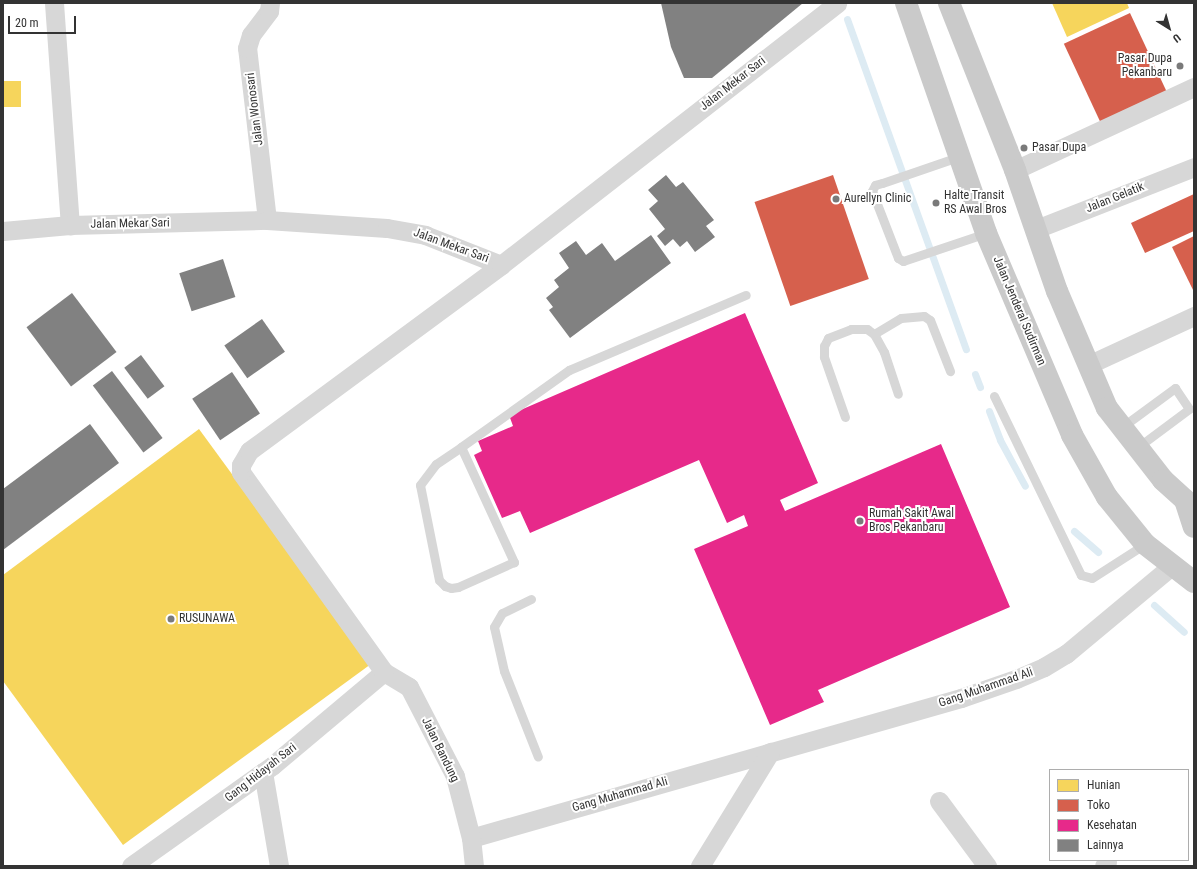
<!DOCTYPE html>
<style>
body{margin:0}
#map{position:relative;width:1197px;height:869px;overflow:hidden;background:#fff;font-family:"Roboto Condensed",sans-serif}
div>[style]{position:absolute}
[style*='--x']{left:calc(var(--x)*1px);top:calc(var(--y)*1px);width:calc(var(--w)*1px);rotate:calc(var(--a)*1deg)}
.homes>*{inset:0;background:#f6d55c;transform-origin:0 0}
.shops>*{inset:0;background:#d6604d;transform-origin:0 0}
.health>*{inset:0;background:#e7298a}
.stream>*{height:7px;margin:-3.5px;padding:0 3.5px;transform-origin:3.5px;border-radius:3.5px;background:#ddebf3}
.building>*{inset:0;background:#818181;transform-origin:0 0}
.service>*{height:9px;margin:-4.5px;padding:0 4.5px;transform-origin:4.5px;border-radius:4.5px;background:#d7d7d7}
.minor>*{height:19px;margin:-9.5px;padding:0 9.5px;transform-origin:9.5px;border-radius:9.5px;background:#d7d7d7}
.primary>*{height:22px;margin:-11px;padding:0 11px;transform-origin:11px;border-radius:11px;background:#cacaca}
.dots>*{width:11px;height:11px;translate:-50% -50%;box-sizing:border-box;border:2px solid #fff;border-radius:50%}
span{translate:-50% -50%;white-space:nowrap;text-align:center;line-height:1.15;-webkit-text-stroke:4px #fff;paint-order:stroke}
.poi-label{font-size:12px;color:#333}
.right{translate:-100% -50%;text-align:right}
.left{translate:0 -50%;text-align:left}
.street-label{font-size:12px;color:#333}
.frame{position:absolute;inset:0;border:4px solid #333;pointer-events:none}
.legend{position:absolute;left:1049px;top:769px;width:140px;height:92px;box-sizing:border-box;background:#fff;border:1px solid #adadad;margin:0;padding:5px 7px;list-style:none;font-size:12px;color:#333}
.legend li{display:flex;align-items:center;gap:8px;height:20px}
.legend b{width:20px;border:1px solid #adadad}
.north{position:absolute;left:1149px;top:8px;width:40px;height:40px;-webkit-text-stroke:3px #fff;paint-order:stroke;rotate:143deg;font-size:11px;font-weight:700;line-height:16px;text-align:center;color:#333}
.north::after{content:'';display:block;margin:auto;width:14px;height:18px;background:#333;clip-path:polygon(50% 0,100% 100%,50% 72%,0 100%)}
.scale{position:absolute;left:8px;top:16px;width:68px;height:18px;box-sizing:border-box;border:2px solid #333;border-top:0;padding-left:5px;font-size:12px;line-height:14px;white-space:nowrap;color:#333;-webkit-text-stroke:3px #fff;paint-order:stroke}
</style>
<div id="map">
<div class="homes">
<i style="clip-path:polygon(1052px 3px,1127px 3px,1129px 8px,1067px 37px)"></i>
<i style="left:21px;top:81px;width:26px;height:18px;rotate:90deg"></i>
<i style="clip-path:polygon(199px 429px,371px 664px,123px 845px,3px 681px,3px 575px)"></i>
</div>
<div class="shops">
<i style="left:1130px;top:13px;width:86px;height:73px;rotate:65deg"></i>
<i style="left:833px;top:175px;width:110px;height:83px;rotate:71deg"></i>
<i style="clip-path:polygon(1194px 194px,1194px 231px,1145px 253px,1131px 223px)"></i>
<i style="clip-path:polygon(1194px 236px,1194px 292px,1172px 247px)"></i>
</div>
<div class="health">
<i style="clip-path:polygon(745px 313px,818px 483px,780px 500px,785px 511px,941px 444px,1010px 607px,818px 690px,824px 702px,770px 725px,694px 549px,748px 526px,744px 515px,727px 523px,699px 460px,530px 533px,520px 511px,502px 518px,474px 455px,482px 451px,478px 441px,513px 426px,509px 415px)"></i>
</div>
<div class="stream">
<i style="--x:847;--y:19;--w:351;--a:70.2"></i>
<i style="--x:975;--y:374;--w:14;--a:69"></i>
<i style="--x:989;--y:411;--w:31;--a:69"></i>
<i style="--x:1000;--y:440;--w:52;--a:61.5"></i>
<i style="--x:1074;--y:531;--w:32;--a:41"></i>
<i style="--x:1154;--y:605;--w:40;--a:42"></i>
</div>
<div class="building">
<i style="clip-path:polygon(661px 3px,803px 3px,712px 78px,684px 78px,671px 47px)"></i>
<i style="clip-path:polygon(666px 175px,676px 187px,683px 182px,714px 220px,706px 226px,715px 237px,695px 252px,687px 241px,680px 247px,673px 239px,665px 246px,657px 236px,665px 229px,649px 209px,658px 201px,648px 190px)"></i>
<i style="clip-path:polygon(651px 235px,671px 263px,570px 338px,549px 310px,553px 307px,546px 298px,559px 287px,554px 280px,569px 268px,559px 253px,576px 241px,586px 255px,602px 243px,615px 261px)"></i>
<i style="left:223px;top:259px;width:40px;height:46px;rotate:72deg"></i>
<i style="left:72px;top:293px;width:74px;height:57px;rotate:53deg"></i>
<i style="left:262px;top:319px;width:40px;height:46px;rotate:55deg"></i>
<i style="left:141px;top:355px;width:39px;height:21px;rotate:53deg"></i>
<i style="left:112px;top:371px;width:84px;height:24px;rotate:53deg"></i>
<i style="left:232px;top:372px;width:50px;height:48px;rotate:56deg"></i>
<i style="clip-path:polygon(90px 424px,119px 463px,3px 550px,3px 489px)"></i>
</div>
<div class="service">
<i style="--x:958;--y:157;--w:80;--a:161.1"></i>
<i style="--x:882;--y:183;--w:7;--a:164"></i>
<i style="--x:875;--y:185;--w:7;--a:117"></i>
<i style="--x:872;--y:191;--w:72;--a:68.8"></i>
<i style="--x:898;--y:258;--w:6;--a:31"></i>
<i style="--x:903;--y:261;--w:88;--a:-18.6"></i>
<i style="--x:874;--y:334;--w:31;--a:-31"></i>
<i style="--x:901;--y:318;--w:23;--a:-5"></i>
<i style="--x:924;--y:316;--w:7;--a:34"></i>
<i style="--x:930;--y:320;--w:55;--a:68.6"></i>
<i style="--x:994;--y:396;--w:199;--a:64.1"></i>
<i style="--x:1081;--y:575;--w:11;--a:15"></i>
<i style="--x:1092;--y:578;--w:63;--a:-32.7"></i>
<i style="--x:845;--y:417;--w:64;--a:-109.3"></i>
<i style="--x:824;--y:357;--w:11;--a:-90"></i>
<i style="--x:824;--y:346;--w:9;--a:-63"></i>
<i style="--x:828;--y:338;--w:25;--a:-21"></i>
<i style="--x:851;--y:329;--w:16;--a:0"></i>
<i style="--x:867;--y:329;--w:9;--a:36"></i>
<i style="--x:874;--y:334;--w:21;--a:61"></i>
<i style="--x:884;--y:352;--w:44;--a:71.6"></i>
<i style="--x:1122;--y:427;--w:66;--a:-36.3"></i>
<i style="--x:1175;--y:388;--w:25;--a:56"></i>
<i style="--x:1189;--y:409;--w:64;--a:143.3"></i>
<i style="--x:461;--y:447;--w:127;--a:65.3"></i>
<i style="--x:514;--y:562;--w:61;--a:155.9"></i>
<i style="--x:458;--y:587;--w:7;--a:172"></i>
<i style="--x:451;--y:588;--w:6;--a:-162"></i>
<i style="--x:445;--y:586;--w:8;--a:-135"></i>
<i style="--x:439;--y:580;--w:97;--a:-101.3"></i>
<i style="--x:420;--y:485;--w:26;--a:-53"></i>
<i style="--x:436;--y:464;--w:30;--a:-34"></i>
<i style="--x:461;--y:447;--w:133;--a:-35.5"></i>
<i style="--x:569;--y:370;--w:192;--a:-23"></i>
<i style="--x:531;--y:599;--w:32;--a:154"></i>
<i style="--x:502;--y:613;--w:16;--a:120"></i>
<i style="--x:494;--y:627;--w:45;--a:77.2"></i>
<i style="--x:504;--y:671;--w:92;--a:68.4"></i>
</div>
<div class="minor">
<i style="--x:54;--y:3;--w:223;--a:85.9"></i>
<i style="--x:1015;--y:170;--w:197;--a:-24.9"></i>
<i style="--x:267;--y:220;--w:173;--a:-96.6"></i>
<i style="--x:247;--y:48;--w:14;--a:-73"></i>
<i style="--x:251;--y:35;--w:30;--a:-53"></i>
<i style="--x:269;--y:11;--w:8;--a:-83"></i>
<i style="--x:1036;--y:229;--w:170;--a:-21.4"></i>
<i style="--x:3;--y:231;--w:67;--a:-5.1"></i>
<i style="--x:70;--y:225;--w:197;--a:-1.5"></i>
<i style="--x:267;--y:220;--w:120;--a:3.8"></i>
<i style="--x:387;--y:228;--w:39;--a:10"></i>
<i style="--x:425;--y:235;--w:82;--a:21.5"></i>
<i style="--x:1090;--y:364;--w:115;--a:-24.8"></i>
<i style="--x:263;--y:772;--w:95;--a:80.3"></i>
<i style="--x:939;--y:801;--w:81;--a:53.6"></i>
<i style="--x:471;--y:838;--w:510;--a:-15.95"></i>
<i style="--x:961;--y:698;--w:58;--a:-19.1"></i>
<i style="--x:1016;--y:679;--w:30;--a:-23"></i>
<i style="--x:1044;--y:667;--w:26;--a:-31"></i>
<i style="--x:1066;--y:654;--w:139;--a:-39.8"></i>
<i style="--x:131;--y:866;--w:174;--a:-35.4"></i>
<i style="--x:273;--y:765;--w:145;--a:-40"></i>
<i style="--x:474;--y:866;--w:28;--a:-96"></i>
<i style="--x:471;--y:838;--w:64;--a:-104.5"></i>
<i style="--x:455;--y:776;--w:100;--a:-117.3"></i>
<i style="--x:409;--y:687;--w:29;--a:-149"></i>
<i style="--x:384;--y:672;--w:246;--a:-125.6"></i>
<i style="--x:241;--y:472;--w:7;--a:-90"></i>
<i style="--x:241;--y:465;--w:16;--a:-60"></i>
<i style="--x:249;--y:451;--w:313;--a:-36.4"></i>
<i style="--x:501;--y:265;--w:426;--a:-37.9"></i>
<i style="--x:700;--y:866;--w:134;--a:-58.4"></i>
<i style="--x:1104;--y:866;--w:5;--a:-53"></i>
</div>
<div class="primary">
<i style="--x:906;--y:3;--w:244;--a:70.8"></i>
<i style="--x:986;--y:233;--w:220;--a:66.9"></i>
<i style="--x:1072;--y:435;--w:71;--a:60.6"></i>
<i style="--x:1107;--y:497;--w:60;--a:51"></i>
<i style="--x:1145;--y:544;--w:62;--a:37.8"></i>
<i style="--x:949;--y:3;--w:180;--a:68.4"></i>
<i style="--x:1015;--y:170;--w:128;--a:70.9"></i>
<i style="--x:1057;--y:291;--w:127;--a:66.9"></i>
<i style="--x:1107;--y:408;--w:91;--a:52.1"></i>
<i style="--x:1163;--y:480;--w:42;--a:42.1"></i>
<i style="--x:1185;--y:500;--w:28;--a:72"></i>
</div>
<div class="dots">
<i style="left:1180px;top:66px;background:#7a7a7a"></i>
<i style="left:1024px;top:148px;background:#7a7a7a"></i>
<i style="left:836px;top:199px;background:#7a7a7a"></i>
<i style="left:936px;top:203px;background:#7a7a7a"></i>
<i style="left:860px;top:521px;background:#7a7a7a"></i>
<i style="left:171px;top:619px;background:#7a7a7a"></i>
</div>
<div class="poi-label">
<span class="right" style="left:1172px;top:66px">Pasar Dupa<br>Pekanbaru</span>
<span class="left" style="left:1032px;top:148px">Pasar Dupa</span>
<span class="left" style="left:944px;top:203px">Halte Transit<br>RS Awal Bros</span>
<span class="left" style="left:844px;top:199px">Aurellyn Clinic</span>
<span class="left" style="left:869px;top:521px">Rumah Sakit Awal<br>Bros Pekanbaru</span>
<span class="left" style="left:179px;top:619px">RUSUNAWA</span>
</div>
<div class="street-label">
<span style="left:733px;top:84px;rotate:-38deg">Jalan Mekar Sari</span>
<span style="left:255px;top:109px;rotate:-97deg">Jalan Wonosari</span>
<span style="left:1115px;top:198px;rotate:-22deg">Jalan Gelatik</span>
<span style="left:130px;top:224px;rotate:-1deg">Jalan Mekar Sari</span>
<span style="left:451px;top:246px;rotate:20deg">Jalan Mekar Sari</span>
<span style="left:1019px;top:311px;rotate:67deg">Jalan Jenderal Sudirman</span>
<span style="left:986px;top:688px;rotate:-19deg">Gang Muhammad Ali</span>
<span style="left:440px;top:750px;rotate:64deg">Jalan Bandung</span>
<span style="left:261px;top:773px;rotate:-38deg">Gang Hidayah Sari</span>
<span style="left:620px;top:795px;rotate:-16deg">Gang Muhammad Ali</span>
</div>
<div class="frame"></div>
<ul class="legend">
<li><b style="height:11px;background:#f6d55c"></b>Hunian</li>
<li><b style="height:11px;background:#d6604d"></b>Toko</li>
<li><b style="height:11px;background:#e7298a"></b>Kesehatan</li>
<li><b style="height:11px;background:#818181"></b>Lainnya</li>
</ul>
<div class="north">U</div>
<div class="scale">20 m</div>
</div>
